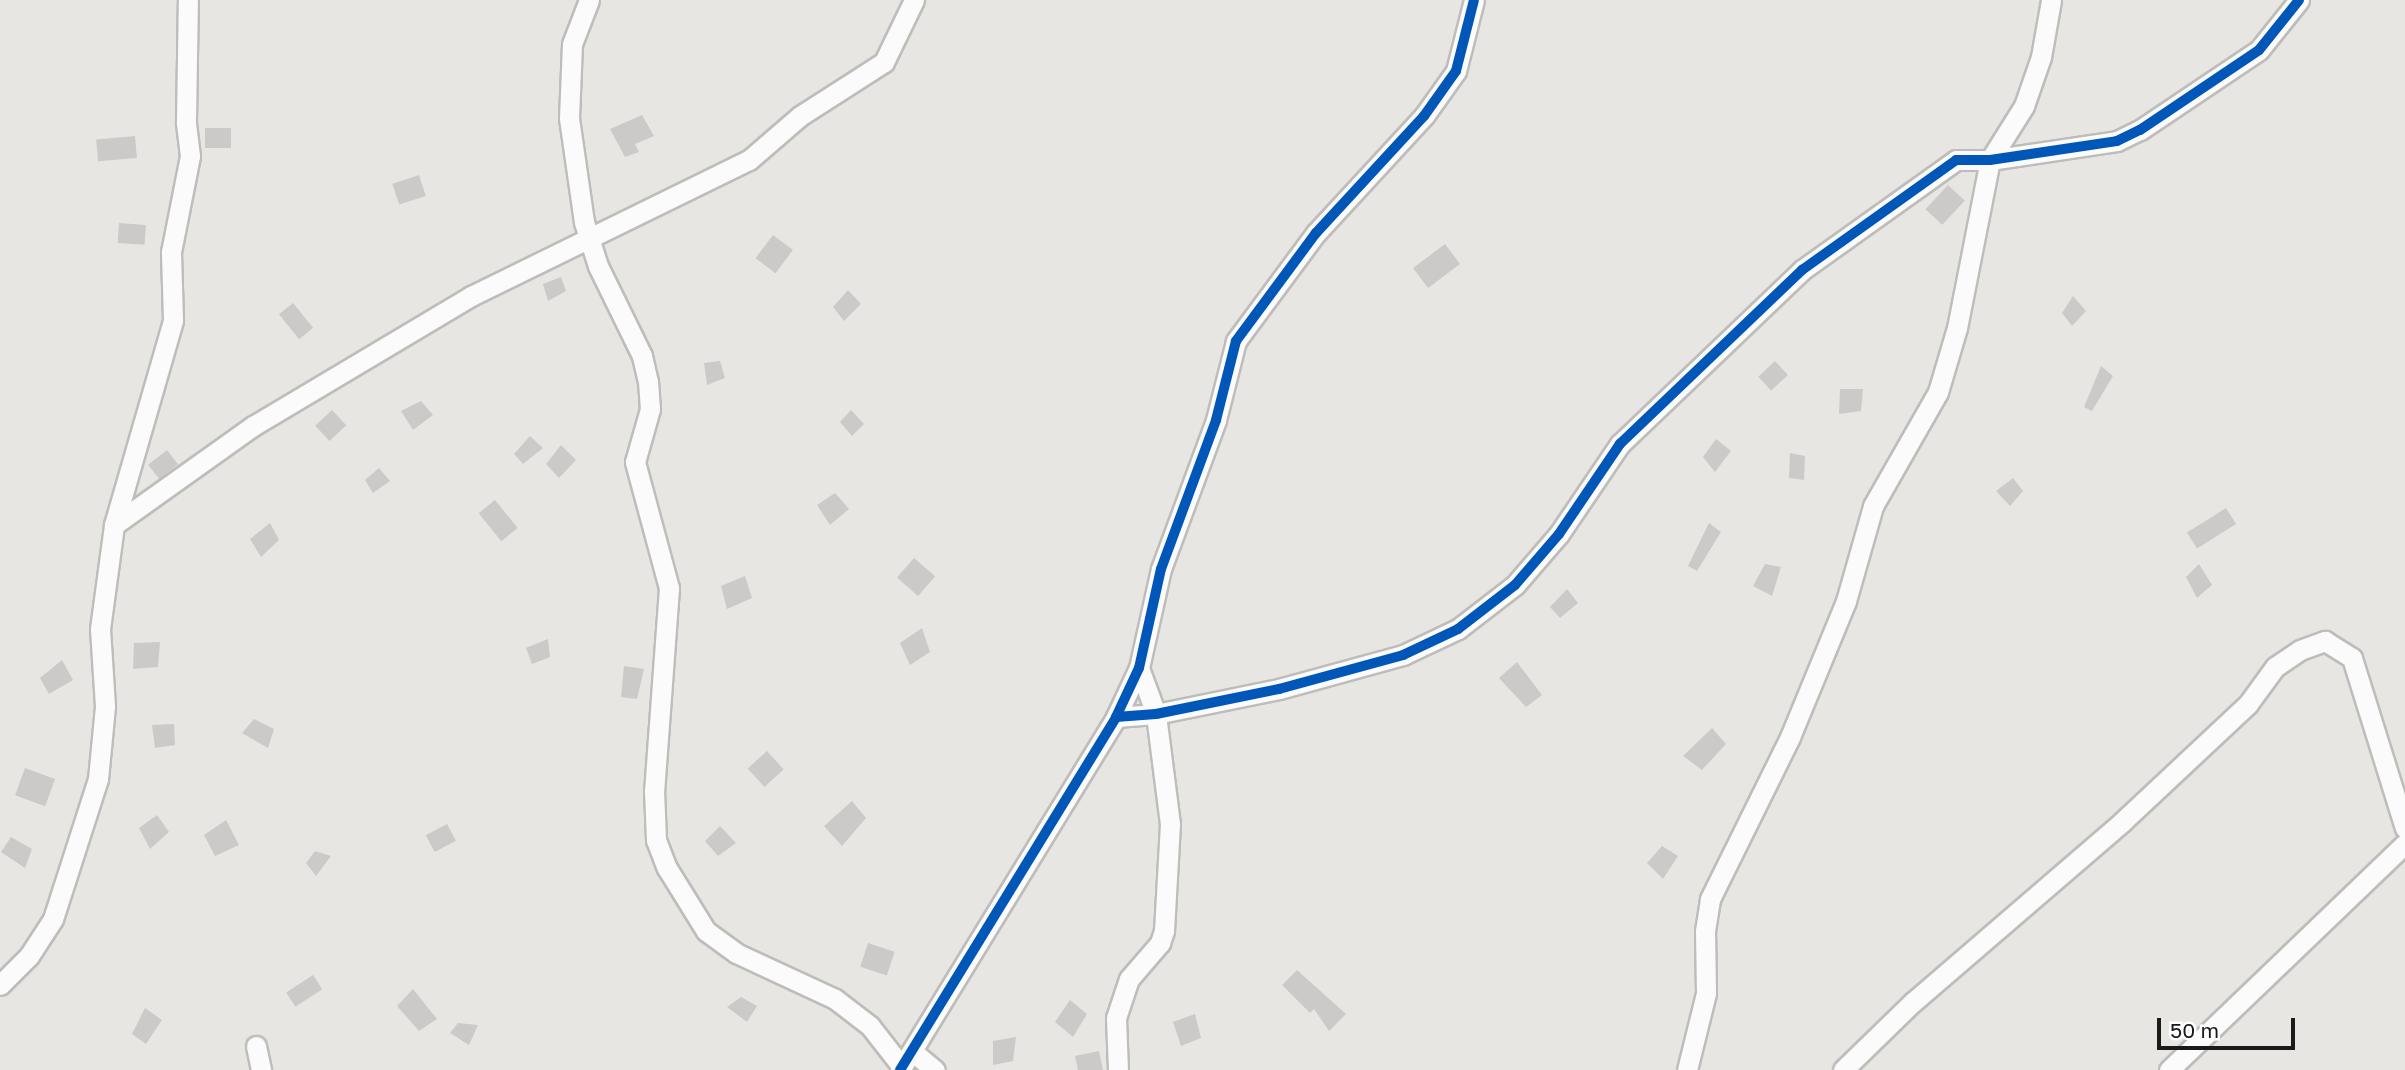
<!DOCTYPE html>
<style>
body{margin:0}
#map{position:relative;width:2405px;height:1070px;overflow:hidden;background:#e8e6e3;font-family:"Golos Text",sans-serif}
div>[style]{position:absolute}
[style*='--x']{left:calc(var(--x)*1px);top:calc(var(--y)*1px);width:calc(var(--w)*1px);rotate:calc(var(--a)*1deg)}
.building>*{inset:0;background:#cccac8;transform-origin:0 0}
.roads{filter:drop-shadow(2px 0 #bebdbb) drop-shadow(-2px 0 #bebdbb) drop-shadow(0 2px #bebdbb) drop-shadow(0 -2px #bebdbb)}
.minor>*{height:19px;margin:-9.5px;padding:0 9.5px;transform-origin:9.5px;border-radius:9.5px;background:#fcfbfb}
.cycleway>*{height:10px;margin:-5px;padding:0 5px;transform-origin:5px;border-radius:5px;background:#0057b8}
span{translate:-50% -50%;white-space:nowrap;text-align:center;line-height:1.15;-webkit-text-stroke:5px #fff;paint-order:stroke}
.scale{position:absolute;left:2157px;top:1018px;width:138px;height:32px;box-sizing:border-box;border:4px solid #1a1a1a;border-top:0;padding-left:9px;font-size:21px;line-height:24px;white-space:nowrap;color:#1a1a1a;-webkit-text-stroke:5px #fff;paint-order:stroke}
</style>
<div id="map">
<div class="building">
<i style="clip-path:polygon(642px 115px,654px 136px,635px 144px,639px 152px,625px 157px,610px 129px)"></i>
<i style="left:205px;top:128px;width:26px;height:20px"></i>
<i style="left:135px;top:136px;width:22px;height:39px;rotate:85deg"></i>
<i style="left:419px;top:175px;width:22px;height:28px;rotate:72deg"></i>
<i style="left:1948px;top:185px;width:23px;height:33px;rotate:43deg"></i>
<i style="left:119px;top:223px;width:27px;height:20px;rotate:4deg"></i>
<i style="left:773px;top:235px;width:25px;height:29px;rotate:37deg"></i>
<i style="left:1445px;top:244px;width:25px;height:40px;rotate:53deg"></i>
<i style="clip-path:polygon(561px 277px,566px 291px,548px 301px,543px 284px)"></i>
<i style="clip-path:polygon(848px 290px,861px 304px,844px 321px,833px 307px)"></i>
<i style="clip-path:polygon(2073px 296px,2086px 311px,2072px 326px,2062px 313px)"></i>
<i style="left:293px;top:303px;width:32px;height:18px;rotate:51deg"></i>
<i style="clip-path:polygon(720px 361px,725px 378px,707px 385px,704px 363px)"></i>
<i style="left:1775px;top:361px;width:19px;height:23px;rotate:47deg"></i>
<i style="clip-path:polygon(2101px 366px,2113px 376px,2092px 411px,2084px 407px)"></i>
<i style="clip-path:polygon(1840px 389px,1863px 389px,1861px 411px,1839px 414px)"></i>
<i style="clip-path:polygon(421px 401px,433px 415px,413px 430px,401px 411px)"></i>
<i style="left:332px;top:410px;width:21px;height:23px;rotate:47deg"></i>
<i style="clip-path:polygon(851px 410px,864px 424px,852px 436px,840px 422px)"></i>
<i style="clip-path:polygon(530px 436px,543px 448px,523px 464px,514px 454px)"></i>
<i style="clip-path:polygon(1716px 439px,1731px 451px,1715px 472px,1703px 457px)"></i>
<i style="clip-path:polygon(561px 445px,576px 460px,559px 478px,546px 464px)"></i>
<i style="left:167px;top:450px;width:18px;height:24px;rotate:52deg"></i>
<i style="clip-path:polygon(1790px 453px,1805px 456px,1804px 480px,1789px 478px)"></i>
<i style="clip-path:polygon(379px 468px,390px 481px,373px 493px,365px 480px)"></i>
<i style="clip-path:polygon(2013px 478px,2023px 491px,2010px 506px,1996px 491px)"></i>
<i style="clip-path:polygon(835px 493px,849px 509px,830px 525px,817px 505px)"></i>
<i style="left:495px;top:500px;width:36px;height:21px;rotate:51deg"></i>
<i style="left:2226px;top:508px;width:19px;height:46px;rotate:58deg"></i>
<i style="clip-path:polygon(270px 523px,279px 540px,261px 557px,250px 539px)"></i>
<i style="clip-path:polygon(1709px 523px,1721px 532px,1697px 571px,1688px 566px)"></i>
<i style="left:914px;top:558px;width:28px;height:26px;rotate:41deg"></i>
<i style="clip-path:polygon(1765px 564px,1781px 567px,1772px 596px,1753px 586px)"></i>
<i style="clip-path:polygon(2199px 564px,2212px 585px,2197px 598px,2186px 577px)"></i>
<i style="clip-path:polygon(745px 576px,752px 598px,727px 609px,721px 586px)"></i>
<i style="clip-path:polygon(1567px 589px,1578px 603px,1560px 618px,1550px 607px)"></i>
<i style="clip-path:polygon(922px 628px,930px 652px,910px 665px,900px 643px)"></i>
<i style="clip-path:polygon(548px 639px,550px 657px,532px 664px,526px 648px)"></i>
<i style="clip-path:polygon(160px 642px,158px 667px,133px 669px,134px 643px)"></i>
<i style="clip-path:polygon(62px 660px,73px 680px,49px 694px,40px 678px)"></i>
<i style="clip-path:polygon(1517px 662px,1542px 695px,1526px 707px,1499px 678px)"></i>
<i style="clip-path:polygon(624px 666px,644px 669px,637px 699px,621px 697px)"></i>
<i style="clip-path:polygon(254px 719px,274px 729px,268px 748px,242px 733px)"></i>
<i style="clip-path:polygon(174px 724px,175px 745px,155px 748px,152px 725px)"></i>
<i style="clip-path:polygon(1712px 728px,1726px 744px,1702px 770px,1683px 756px)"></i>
<i style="left:767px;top:751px;width:25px;height:26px;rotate:48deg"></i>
<i style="left:25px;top:768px;width:32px;height:29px;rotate:20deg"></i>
<i style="clip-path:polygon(852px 801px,866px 818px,842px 846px,824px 826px)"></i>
<i style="clip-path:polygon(157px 815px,169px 832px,150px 849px,139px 828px)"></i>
<i style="clip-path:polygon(226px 820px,239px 845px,215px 856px,204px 835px)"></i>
<i style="left:447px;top:824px;width:19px;height:24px;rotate:62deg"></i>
<i style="clip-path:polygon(720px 826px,736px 843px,718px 856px,705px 841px)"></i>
<i style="clip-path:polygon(11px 837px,32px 849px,25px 868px,1px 852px)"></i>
<i style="clip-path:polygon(1662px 846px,1678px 856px,1663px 879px,1647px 863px)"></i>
<i style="clip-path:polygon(315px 851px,331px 856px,316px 876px,306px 863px)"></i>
<i style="left:868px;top:943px;width:28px;height:25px;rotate:18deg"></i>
<i style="clip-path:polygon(1297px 970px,1346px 1014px,1329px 1031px,1314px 1009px,1310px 1013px,1282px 985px)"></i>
<i style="left:313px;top:975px;width:17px;height:32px;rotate:57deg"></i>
<i style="clip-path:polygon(413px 989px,437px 1019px,419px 1031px,397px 1006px)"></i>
<i style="clip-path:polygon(741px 997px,757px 1006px,747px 1022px,727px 1007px)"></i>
<i style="clip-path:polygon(1070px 1000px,1087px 1014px,1073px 1037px,1055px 1022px)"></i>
<i style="clip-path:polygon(145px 1008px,162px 1020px,146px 1044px,132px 1034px)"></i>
<i style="clip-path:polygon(1195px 1014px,1201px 1038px,1181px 1046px,1173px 1022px)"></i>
<i style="clip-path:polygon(458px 1023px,478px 1025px,469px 1045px,450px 1033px)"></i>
<i style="clip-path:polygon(1016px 1037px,1013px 1061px,993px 1065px,993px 1041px)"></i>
<i style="clip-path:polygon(1099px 1051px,1103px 1070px,1078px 1070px,1075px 1056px)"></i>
</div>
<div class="roads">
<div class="minor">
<i style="--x:589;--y:0;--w:47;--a:111.1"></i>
<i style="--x:572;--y:44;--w:74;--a:92.3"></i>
<i style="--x:569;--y:118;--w:105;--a:81.8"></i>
<i style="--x:584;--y:222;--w:46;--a:72.3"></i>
<i style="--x:598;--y:266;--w:100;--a:63.9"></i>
<i style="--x:642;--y:356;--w:26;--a:77"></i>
<i style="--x:648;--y:381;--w:28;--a:86"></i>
<i style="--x:650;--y:409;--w:55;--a:105.8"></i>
<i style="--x:635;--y:462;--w:131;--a:74.9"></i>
<i style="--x:669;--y:588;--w:203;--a:94.2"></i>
<i style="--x:654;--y:790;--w:50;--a:87.7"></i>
<i style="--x:656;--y:840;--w:30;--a:69"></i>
<i style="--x:667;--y:868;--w:74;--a:58.2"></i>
<i style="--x:706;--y:931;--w:37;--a:36"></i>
<i style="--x:736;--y:953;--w:109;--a:24.9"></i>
<i style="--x:835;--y:999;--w:44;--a:37.6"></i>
<i style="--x:870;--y:1026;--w:52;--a:52"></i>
<i style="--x:114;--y:525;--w:171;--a:-35.5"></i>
<i style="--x:253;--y:426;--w:254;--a:-30.8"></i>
<i style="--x:471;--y:296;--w:309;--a:-26.1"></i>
<i style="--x:749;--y:160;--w:67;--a:-40.8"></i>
<i style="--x:800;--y:116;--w:100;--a:-32.7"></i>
<i style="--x:884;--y:62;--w:69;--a:-64.2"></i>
<i style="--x:1116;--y:717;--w:40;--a:-4.3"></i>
<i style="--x:1156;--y:714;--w:126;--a:-11.5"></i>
<i style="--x:1279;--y:689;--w:129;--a:-15.3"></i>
<i style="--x:1403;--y:655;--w:61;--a:-25.3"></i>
<i style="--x:1458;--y:629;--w:72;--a:-37.7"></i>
<i style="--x:1515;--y:585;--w:67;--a:-49.2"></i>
<i style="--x:1559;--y:534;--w:109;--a:-55.9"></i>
<i style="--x:1620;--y:444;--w:252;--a:-43.7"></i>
<i style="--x:1802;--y:270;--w:189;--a:-35.5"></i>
<i style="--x:1956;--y:160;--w:34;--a:0"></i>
<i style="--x:1990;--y:160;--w:128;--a:-8.5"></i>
<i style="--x:2117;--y:141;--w:25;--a:-26"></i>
<i style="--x:2140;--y:130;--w:143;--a:-33.9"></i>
<i style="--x:2259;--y:50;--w:64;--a:-51.3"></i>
<i style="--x:0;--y:985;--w:41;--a:-45"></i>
<i style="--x:29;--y:956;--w:44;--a:-57"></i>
<i style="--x:53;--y:919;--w:147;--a:-72.2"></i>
<i style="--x:98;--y:779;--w:73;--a:-84.5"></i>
<i style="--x:105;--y:706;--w:77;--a:-93.7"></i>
<i style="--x:100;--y:629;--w:105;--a:-82.3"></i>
<i style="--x:114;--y:525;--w:213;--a:-73.9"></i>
<i style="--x:173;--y:320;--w:68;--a:-91.7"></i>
<i style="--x:171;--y:252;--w:98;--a:-78.8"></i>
<i style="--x:190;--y:156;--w:35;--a:-97"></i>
<i style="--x:186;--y:121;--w:121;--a:-89.1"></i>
<i style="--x:256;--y:1046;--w:25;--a:78"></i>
<i style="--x:912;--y:1051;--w:30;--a:40"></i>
<i style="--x:900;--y:1070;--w:414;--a:-58.5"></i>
<i style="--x:1116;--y:717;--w:54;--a:-64.9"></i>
<i style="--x:1139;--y:668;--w:101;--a:-77.5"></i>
<i style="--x:1161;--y:569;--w:159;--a:-69.7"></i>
<i style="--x:1216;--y:420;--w:81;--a:-75.8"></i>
<i style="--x:1236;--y:341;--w:134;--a:-53.5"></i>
<i style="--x:1316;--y:233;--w:159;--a:-47.3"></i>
<i style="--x:1424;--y:116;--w:55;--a:-54.6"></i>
<i style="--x:1456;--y:71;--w:73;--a:-75.8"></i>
<i style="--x:1118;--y:1070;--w:52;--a:-92.2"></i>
<i style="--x:1116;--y:1018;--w:41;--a:-71.6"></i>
<i style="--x:1129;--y:979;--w:48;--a:-49.3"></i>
<i style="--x:1160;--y:943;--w:13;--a:-72"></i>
<i style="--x:1164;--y:931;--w:107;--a:-86.8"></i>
<i style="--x:1170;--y:824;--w:111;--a:-97.3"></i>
<i style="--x:1156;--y:714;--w:49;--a:-110.3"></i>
<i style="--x:1687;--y:1070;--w:79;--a:-76.1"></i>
<i style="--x:1706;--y:993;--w:62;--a:-90.9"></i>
<i style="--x:1705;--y:931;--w:32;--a:-81"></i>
<i style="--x:1710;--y:899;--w:181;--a:-63.7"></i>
<i style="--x:1790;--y:737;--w:147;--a:-67.6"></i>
<i style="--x:1846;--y:601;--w:99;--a:-74.1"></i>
<i style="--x:1873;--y:506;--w:131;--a:-60.3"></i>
<i style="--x:1938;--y:392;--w:67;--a:-73.5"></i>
<i style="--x:1957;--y:328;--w:171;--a:-78.9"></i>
<i style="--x:1990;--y:160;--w:64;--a:-57.8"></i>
<i style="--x:2024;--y:106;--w:52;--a:-70.9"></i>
<i style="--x:2041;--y:57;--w:58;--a:-80"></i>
<i style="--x:1843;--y:1070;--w:98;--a:-44.2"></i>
<i style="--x:1913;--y:1002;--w:276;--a:-40.7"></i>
<i style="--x:2122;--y:822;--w:173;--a:-43.1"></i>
<i style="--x:2248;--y:704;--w:46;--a:-53.9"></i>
<i style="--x:2275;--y:667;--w:30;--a:-34"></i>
<i style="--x:2300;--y:650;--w:27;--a:-20"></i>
<i style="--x:2325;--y:641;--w:32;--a:32"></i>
<i style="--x:2352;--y:658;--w:178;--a:72.7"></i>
<i style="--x:2169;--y:1070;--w:327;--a:-43.8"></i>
</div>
</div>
<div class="cycleway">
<i style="--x:1116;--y:717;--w:40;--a:-4.3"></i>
<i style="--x:1156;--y:714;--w:126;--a:-11.5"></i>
<i style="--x:1279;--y:689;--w:129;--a:-15.3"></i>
<i style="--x:1403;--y:655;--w:61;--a:-25.3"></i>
<i style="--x:1458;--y:629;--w:72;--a:-37.7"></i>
<i style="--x:1515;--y:585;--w:67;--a:-49.2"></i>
<i style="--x:1559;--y:534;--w:109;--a:-55.9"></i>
<i style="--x:1620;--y:444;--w:252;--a:-43.7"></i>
<i style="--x:1802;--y:270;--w:189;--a:-35.5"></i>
<i style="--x:1956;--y:160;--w:34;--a:0"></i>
<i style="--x:1990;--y:160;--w:128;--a:-8.5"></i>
<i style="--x:2117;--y:141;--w:25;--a:-26"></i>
<i style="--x:2140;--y:130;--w:143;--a:-33.9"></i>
<i style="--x:2259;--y:50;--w:64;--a:-51.3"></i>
<i style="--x:900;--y:1070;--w:414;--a:-58.5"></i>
<i style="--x:1116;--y:717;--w:54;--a:-64.9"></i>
<i style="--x:1139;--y:668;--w:101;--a:-77.5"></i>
<i style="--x:1161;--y:569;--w:159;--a:-69.7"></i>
<i style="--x:1216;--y:420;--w:81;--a:-75.8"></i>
<i style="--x:1236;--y:341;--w:134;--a:-53.5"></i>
<i style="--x:1316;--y:233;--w:159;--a:-47.3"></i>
<i style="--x:1424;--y:116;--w:55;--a:-54.6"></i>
<i style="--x:1456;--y:71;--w:73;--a:-75.8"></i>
</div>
<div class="scale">50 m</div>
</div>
